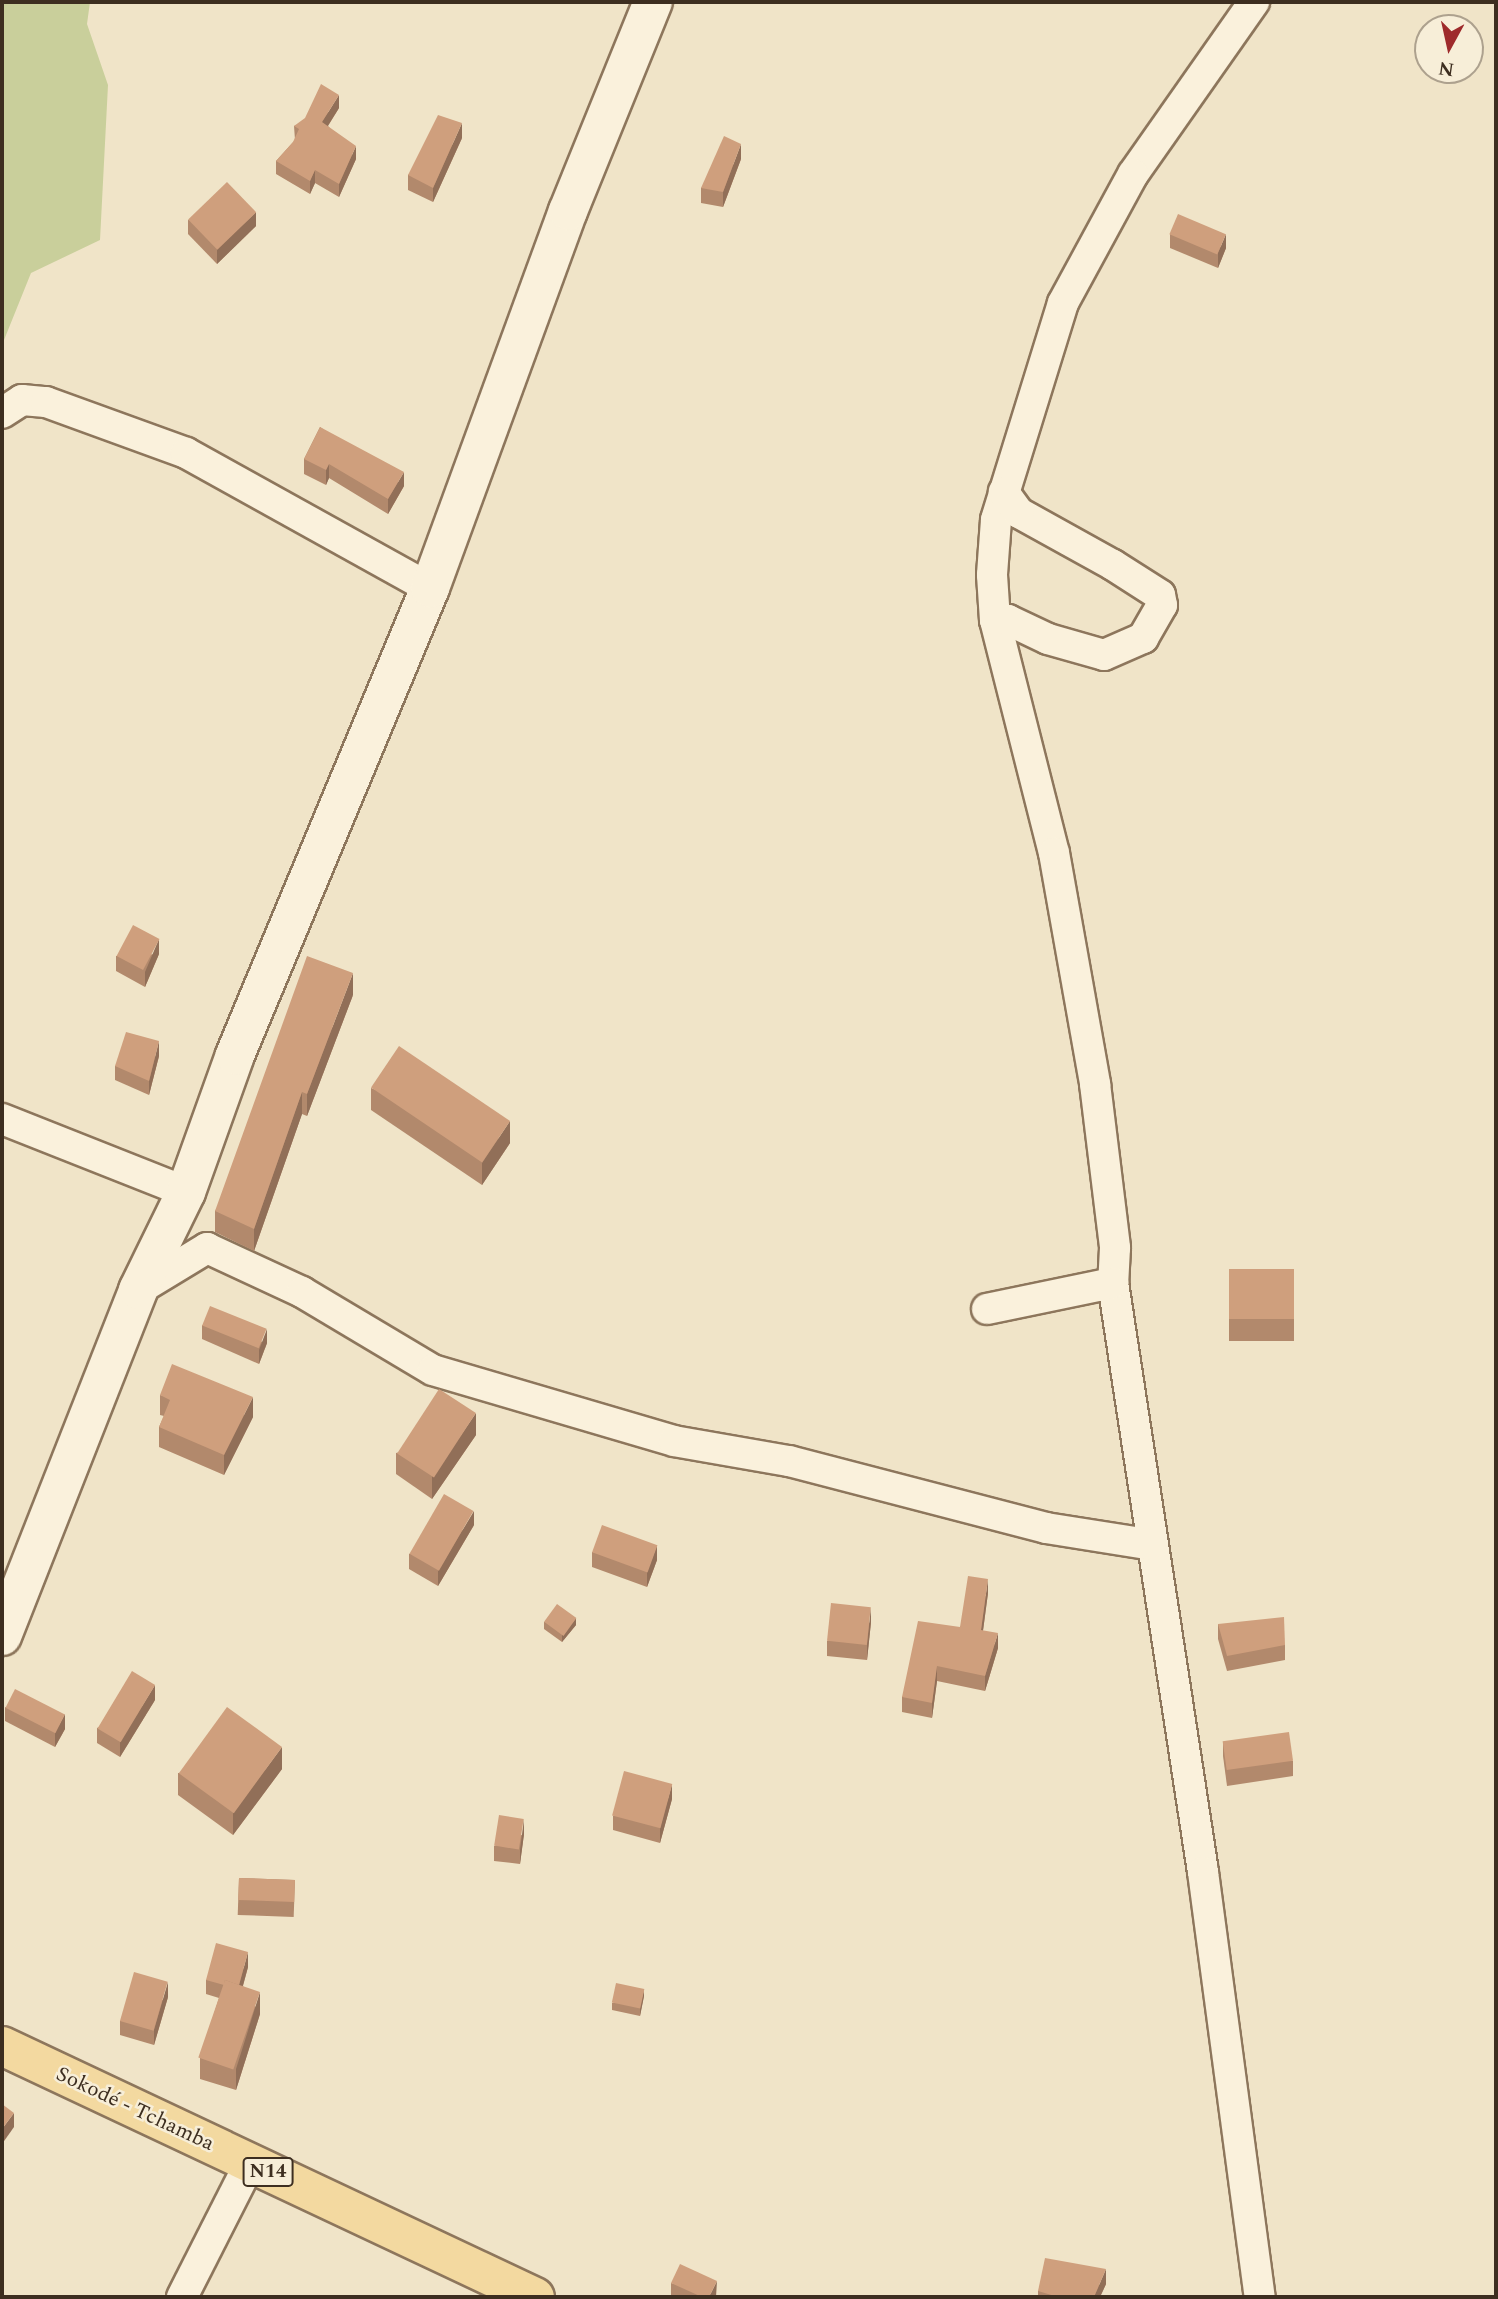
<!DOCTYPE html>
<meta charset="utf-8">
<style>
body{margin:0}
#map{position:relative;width:1498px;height:2299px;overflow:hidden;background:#f0e4c8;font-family:Spectral,serif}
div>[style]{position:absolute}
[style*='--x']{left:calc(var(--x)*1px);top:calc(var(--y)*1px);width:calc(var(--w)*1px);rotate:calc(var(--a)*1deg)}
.green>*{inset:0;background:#c9cf9b}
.roads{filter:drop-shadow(2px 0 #8d765c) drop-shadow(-2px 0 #8d765c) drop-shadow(0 2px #8d765c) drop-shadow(0 -2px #8d765c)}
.street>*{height:30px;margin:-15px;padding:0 15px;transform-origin:15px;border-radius:15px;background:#faf1dc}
.secondary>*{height:38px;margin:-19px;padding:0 19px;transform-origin:19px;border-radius:19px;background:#faf1dc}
.primary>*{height:38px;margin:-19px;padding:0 19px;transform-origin:19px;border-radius:19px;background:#f3d9a0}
.wall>*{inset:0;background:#b2896c;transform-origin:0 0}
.shaded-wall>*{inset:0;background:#916f58}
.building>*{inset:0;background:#cf9f7d;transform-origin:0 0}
span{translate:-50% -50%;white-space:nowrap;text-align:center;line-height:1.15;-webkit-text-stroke:5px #f7eed8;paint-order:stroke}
.shield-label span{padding:2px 5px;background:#f7eed8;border:2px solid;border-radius:5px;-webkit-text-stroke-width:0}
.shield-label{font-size:19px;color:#3d2e20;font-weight:700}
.street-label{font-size:21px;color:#3d2e20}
.frame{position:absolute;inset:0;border:4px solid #3d2e20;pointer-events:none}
.north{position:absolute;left:1414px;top:14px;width:70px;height:70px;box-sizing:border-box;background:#f7eed8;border:2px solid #ada18e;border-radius:50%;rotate:188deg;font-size:19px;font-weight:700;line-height:28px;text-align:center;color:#3d2e20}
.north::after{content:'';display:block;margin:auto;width:24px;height:32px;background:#9e2a2b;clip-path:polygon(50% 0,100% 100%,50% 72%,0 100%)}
</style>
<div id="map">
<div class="green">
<i style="clip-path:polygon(2px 2px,90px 2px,87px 24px,108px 85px,100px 240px,31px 273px,2px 345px)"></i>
</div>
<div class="roads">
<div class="street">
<i style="--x:1254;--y:2;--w:210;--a:125.1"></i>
<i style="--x:1133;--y:174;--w:147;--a:118.5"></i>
<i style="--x:1063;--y:303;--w:227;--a:107.2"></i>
<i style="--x:996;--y:520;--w:55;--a:94.2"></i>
<i style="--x:992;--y:575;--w:45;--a:86.2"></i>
<i style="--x:995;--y:620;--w:240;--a:75.8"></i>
<i style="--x:1054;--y:853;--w:235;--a:79.9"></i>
<i style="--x:1095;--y:1084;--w:165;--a:83"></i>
<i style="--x:1115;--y:1248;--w:35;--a:93"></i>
<i style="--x:1113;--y:1283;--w:596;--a:81.31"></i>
<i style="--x:1203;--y:1872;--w:429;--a:82.4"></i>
<i style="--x:2;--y:413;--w:24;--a:-33"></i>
<i style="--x:22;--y:400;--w:24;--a:5"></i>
<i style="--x:46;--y:402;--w:149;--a:20"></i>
<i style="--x:186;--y:453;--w:279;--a:29"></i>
<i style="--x:995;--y:620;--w:13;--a:0"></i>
<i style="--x:1008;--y:620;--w:44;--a:25.4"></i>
<i style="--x:1048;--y:639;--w:58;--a:15.9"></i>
<i style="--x:1104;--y:655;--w:43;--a:-23.6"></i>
<i style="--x:1143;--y:638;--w:38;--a:-60"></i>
<i style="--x:1162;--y:605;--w:10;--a:-101"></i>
<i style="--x:1160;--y:595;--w:56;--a:-147.4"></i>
<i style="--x:1113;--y:565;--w:107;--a:-151"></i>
<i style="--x:1019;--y:513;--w:26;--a:-126"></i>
<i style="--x:2;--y:1119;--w:198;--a:21.6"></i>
<i style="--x:138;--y:1290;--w:81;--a:-31.3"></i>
<i style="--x:207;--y:1248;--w:105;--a:24.9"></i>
<i style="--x:302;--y:1292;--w:152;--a:30.8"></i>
<i style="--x:433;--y:1370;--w:251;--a:16.4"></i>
<i style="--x:674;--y:1441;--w:117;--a:9.9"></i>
<i style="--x:789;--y:1461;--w:266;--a:14.6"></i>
<i style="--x:1046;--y:1528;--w:108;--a:9"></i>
<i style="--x:987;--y:1309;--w:129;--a:-11.7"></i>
<i style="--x:182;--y:2297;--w:150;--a:-63.1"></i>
</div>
<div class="secondary">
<i style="--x:2;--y:1636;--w:372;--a:-68.5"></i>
<i style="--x:138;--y:1290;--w:109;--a:-63.9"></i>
<i style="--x:186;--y:1192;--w:145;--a:-70.3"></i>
<i style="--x:235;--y:1055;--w:506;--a:-67.34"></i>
<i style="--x:430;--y:588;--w:401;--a:-69.9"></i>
<i style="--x:568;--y:211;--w:226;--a:-67.9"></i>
</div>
<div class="primary">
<i style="--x:2;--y:2046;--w:589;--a:25.22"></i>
</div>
</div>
<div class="wall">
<i style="clip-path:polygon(339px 108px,328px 126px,356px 159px,339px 197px,315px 183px,310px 194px,276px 174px,276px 161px,295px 140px,294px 126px)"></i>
<i style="clip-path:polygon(462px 138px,433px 202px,408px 190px,408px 175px)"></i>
<i style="clip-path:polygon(741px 159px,723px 207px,701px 203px,701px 188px)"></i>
<i style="clip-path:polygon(188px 220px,256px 226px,217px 264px,188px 234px)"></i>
<i style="clip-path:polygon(1170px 234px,1226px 248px,1218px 268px,1170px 248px)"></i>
<i style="clip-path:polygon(320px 427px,404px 486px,388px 514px,329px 478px,326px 485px,304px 474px,304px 459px)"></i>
<i style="clip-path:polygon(159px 954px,145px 987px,116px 971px,116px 956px)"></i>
<i style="clip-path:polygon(353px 995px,307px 1116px,302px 1114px,254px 1251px,215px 1232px,215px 1211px)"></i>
<i style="clip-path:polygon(159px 1056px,149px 1095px,115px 1080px,115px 1066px)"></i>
<i style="clip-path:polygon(371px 1088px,510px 1143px,482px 1185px,371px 1110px)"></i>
<i style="left:1229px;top:1269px;width:65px;height:72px"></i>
<i style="clip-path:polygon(202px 1325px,267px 1343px,259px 1364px,202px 1339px)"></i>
<i style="clip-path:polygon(160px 1395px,253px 1417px,224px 1475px,159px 1447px,159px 1427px,164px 1416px,160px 1415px)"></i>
<i style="clip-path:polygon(476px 1435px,432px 1499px,396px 1474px,396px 1453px)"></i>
<i style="clip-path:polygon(474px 1525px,438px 1586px,409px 1569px,409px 1554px)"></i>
<i style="clip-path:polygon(592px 1552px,657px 1560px,647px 1587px,592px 1567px)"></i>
<i style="clip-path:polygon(988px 1593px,983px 1631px,998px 1648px,985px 1691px,937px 1681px,932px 1718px,902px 1712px,902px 1697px)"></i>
<i style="clip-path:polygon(544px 1622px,576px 1625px,562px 1642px,544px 1629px)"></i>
<i style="clip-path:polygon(871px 1622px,867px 1660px,827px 1656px,827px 1641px)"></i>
<i style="clip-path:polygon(1218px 1624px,1285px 1645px,1285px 1660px,1227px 1671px,1218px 1639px)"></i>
<i style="clip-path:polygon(155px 1700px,120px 1757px,97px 1743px,97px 1728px)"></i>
<i style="clip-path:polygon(5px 1707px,65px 1729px,55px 1747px,5px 1721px)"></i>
<i style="clip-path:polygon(1223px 1742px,1293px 1761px,1293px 1776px,1227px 1786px,1223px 1756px)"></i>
<i style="clip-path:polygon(282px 1769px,233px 1835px,178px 1795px,178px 1773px)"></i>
<i style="clip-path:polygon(672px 1799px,660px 1843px,613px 1830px,613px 1816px)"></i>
<i style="clip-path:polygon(524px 1834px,520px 1864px,494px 1861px,494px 1846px)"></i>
<i style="left:239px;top:1878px;width:56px;height:37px;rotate:2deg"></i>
<i style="clip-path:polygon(248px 1967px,243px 1986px,260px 2014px,236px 2090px,200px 2079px,200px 2058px,219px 1998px,206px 1994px,206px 1980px)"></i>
<i style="clip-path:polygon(644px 1996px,640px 2016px,612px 2010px,612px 2003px)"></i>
<i style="clip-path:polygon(168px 1997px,154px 2045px,120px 2035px,120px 2021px)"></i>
<i style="clip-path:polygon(671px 2283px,717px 2296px,716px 2297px,671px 2297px)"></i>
<i style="clip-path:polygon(1106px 2284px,1100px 2297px,1038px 2297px,1038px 2291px)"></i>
</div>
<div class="shaded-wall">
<i style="clip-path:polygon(339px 95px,339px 108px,322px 135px,322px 122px)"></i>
<i style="clip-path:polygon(462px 123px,462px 138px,433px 202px,433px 188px)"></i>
<i style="clip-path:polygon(741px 144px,741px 159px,723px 207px,723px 192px)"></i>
<i style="clip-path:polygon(356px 146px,356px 159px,339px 197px,339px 184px)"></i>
<i style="clip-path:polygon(315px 170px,315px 183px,310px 194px,310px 181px)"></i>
<i style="clip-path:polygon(256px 212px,256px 226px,217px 264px,217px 249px)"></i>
<i style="clip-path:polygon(1226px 234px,1226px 248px,1218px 268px,1218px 253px)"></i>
<i style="clip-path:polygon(329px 464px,329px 478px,326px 485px,326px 470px)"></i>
<i style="clip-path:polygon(404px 472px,404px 486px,388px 514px,388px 499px)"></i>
<i style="clip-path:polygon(159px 939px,159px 954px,145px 987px,145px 972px)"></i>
<i style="clip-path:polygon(353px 973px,353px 995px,307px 1116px,307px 1094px)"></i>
<i style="clip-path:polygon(159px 1041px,159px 1056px,149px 1095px,149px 1081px)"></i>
<i style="clip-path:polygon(302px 1092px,302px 1114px,254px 1251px,254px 1229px)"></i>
<i style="clip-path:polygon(510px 1121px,510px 1143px,482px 1185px,482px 1163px)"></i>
<i style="clip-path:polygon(267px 1329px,267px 1343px,259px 1364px,259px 1350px)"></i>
<i style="clip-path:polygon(253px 1397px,253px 1417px,224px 1475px,224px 1455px)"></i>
<i style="clip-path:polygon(476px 1413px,476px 1435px,432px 1499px,432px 1477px)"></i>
<i style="clip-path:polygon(474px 1511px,474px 1525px,438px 1586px,438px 1571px)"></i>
<i style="clip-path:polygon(657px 1545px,657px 1560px,647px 1587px,647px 1572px)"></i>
<i style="clip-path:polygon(988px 1579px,988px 1593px,981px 1645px,981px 1630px)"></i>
<i style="clip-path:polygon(871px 1607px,871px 1622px,867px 1660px,867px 1645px)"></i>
<i style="clip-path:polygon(576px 1618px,576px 1625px,562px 1642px,562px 1635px)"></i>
<i style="clip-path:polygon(998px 1633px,998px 1648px,985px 1691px,985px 1676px)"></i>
<i style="clip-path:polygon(937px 1666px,937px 1681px,932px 1718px,932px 1703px)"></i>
<i style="clip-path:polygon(155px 1685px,155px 1700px,120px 1757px,120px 1742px)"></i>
<i style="clip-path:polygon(65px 1714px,65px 1729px,55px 1747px,55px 1732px)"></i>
<i style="clip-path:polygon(282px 1747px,282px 1769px,233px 1835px,233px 1813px)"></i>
<i style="clip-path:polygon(672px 1784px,672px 1799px,660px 1843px,660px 1828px)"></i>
<i style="clip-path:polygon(524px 1819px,524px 1834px,520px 1864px,520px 1850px)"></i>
<i style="clip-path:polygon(248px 1952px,248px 1967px,238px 2003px,238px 1989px)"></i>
<i style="clip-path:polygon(168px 1982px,168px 1997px,154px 2045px,154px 2030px)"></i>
<i style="clip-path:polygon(644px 1989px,644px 1996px,640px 2016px,640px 2008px)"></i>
<i style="clip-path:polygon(260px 1992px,260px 2014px,236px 2090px,236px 2069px)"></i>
<i style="clip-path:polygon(14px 2113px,14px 2127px,2px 2144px,2px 2129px)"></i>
<i style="clip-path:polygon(1106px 2269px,1106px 2284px,1100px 2297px,1094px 2297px)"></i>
<i style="clip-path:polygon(717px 2281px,716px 2297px,709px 2297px)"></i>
</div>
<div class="building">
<i style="clip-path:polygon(321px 84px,339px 95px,322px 122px,356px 146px,339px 184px,315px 170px,310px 181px,276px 161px,293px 142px,299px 129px,294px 126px,305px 118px)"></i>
<i style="clip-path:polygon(438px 115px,462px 123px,433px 188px,408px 175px)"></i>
<i style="clip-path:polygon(724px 136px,741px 144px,723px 192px,701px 188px)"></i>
<i style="left:227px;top:182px;width:42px;height:54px;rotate:46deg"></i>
<i style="left:1178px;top:214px;width:52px;height:22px;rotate:23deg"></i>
<i style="clip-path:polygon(320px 427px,404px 472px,388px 499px,329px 464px,326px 470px,304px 459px)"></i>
<i style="left:133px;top:925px;width:30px;height:35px;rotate:28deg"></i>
<i style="clip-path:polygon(307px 956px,353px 973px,307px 1094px,302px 1092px,254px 1229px,215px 1211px)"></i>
<i style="clip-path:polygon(126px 1032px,159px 1041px,149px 1081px,115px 1066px)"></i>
<i style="left:399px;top:1046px;width:134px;height:50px;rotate:34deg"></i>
<i style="left:1229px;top:1269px;width:65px;height:50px"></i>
<i style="left:210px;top:1306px;width:61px;height:21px;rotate:22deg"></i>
<i style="clip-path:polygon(172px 1364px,253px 1397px,224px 1455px,159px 1427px,170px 1400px,160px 1395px)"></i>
<i style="left:439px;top:1389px;width:44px;height:77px;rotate:33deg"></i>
<i style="left:444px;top:1494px;width:34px;height:69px;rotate:30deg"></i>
<i style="left:602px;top:1525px;width:59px;height:29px;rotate:20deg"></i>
<i style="clip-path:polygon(968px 1576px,988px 1579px,981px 1630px,998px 1633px,985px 1676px,937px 1666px,932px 1703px,902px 1697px,918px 1621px,960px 1627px)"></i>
<i style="left:831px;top:1603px;width:40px;height:38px;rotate:6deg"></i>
<i style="left:557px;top:1604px;width:24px;height:22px;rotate:36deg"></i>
<i style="clip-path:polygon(1284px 1617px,1285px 1645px,1227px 1656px,1218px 1624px)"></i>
<i style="left:132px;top:1671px;width:27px;height:67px;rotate:31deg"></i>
<i style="left:15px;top:1689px;width:56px;height:21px;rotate:27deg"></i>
<i style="left:227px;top:1707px;width:68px;height:82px;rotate:36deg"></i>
<i style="left:1289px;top:1732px;width:29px;height:67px;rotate:82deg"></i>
<i style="left:624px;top:1771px;width:50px;height:46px;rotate:15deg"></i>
<i style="left:499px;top:1815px;width:25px;height:31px;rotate:9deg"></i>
<i style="left:239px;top:1878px;width:56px;height:22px;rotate:2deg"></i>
<i style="clip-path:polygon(216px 1943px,248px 1952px,239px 1985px,225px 1980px,224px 1985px,206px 1980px)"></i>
<i style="left:134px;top:1972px;width:35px;height:51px;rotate:16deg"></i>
<i style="left:225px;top:1980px;width:37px;height:82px;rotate:19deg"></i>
<i style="left:616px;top:1983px;width:29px;height:20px;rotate:12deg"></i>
<i style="clip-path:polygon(2px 2104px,14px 2113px,2px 2129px)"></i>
<i style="clip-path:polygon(1045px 2258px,1106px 2269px,1094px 2297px,1058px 2297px,1038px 2291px)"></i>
<i style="clip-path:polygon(680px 2264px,717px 2281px,709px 2297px,702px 2297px,671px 2283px)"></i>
</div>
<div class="shield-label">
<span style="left:268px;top:2172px">N14</span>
</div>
<div class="street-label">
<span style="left:135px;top:2109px;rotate:25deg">Sokodé - Tchamba</span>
</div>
<div class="frame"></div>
<div class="north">N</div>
</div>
